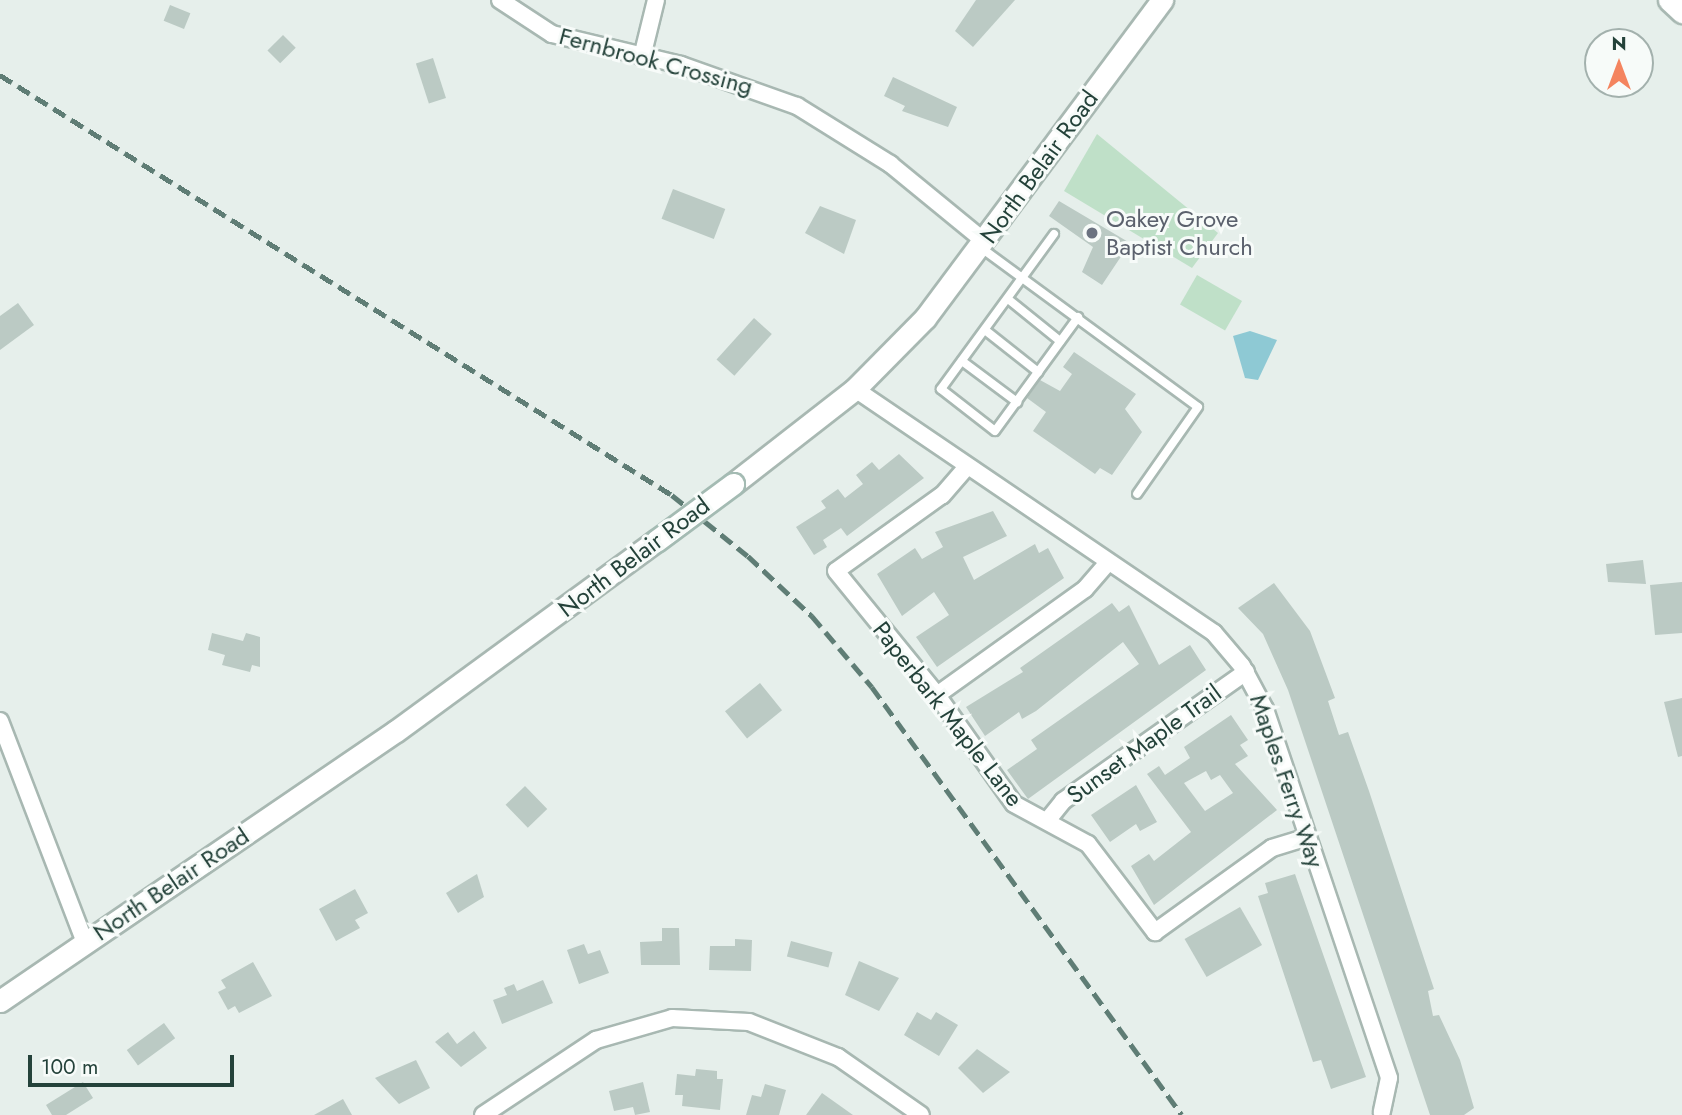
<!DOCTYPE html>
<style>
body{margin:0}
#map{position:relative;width:1682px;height:1115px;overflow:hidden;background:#e6efeb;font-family:Jost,sans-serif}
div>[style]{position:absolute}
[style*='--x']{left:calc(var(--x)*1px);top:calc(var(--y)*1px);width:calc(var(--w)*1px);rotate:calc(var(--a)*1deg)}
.green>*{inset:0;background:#bfe0c8;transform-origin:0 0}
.water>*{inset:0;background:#8ec9d4}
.building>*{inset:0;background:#bbcac4;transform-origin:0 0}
.roads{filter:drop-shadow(2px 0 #a8b8b2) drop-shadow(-2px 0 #a8b8b2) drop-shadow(0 2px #a8b8b2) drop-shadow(0 -2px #a8b8b2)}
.lane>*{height:8px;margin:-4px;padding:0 4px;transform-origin:4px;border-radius:4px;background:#fff}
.street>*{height:16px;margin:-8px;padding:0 8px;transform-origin:8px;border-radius:8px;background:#fff}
.secondary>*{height:21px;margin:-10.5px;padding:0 10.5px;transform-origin:10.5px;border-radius:10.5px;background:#fff}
.rail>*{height:4.5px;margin-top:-2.25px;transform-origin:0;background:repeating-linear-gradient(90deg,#5f7d75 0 14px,transparent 0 21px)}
.bridges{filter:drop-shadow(2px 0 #a4bbb3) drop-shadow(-2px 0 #a4bbb3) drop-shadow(0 2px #a4bbb3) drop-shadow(0 -2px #a4bbb3)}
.secondary-bridge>*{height:21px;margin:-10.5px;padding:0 10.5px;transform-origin:10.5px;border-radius:10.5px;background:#fff}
.dots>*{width:19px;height:19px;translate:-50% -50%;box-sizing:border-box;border:4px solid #f7fbf9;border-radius:50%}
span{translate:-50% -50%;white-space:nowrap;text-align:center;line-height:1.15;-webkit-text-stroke:6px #f7fbf9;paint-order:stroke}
.street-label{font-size:24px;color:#24423a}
.worship-label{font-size:24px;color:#5b616d}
.left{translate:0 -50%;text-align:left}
.north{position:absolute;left:1584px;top:28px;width:70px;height:70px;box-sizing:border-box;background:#f7fbf9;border:2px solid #a3b1ad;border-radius:50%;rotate:0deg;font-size:19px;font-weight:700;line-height:28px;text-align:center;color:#24423a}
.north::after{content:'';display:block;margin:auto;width:24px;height:32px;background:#f4845f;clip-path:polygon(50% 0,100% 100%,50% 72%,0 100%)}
.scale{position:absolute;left:28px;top:1055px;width:206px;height:32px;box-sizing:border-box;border:4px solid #24423a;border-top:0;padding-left:9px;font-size:21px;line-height:24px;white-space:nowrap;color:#24423a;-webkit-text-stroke:5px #f7fbf9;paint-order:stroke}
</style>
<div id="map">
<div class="green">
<i style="clip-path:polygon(1097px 134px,1218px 233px,1192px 268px,1064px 191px)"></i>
<i style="left:1197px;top:275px;width:52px;height:34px;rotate:30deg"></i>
</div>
<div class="water">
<i style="clip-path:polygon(1250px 331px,1277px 340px,1258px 380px,1245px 378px,1233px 336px)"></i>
</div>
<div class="building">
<i style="clip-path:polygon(976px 0,1015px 0,973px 47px,955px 31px)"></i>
<i style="left:170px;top:5px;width:22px;height:17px;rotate:22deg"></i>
<i style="left:283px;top:35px;width:18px;height:22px;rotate:45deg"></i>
<i style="left:433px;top:58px;width:42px;height:18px;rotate:72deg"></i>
<i style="clip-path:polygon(893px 77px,957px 107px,948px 127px,902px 111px,905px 106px,884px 96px)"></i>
<i style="left:673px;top:189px;width:56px;height:32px;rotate:21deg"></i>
<i style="clip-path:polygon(1059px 201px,1130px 243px,1102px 285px,1082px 272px,1093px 247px,1049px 216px)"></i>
<i style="clip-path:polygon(820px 206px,856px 220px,844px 254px,805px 233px)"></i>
<i style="clip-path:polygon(18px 303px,34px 325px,0 350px,0 316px)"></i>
<i style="left:754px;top:318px;width:24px;height:56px;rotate:42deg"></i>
<i style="clip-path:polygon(1074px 352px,1136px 394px,1125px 409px,1142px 432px,1112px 475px,1100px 468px,1095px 474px,1033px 431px,1046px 412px,1027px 398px,1040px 380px,1060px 391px,1072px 374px,1063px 367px)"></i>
<i style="clip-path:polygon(899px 454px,924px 478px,847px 536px,841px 528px,823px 540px,827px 547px,814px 555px,796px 527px,826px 508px,821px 501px,838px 489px,845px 498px,863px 484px,856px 475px,872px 462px,879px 470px)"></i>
<i style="clip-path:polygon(993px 511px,1007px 536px,963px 557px,974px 580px,1035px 544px,1039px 553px,1048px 548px,1064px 578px,937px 667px,916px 637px,949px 615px,934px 592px,902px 616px,877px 574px,915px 548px,922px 559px,943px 547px,935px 532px)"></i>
<i style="clip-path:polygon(1643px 560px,1646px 584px,1608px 582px,1606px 564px)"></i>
<i style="clip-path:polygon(1682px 582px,1682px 633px,1655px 635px,1650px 585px)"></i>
<i style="clip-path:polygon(1274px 583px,1310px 631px,1335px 698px,1328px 701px,1339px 735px,1348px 732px,1369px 791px,1434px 989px,1428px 991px,1433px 1016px,1439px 1015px,1460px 1060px,1474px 1108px,1464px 1115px,1430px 1115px,1288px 690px,1263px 634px,1238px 608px)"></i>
<i style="clip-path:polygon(1112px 603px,1119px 612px,1129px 605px,1159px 665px,1190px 645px,1206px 670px,1028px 799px,1007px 770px,1037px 749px,1031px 740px,1139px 664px,1123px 642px,1036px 711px,1022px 719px,1019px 712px,985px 736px,966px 707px,1023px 672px,1020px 668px)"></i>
<i style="clip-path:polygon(212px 633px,243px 641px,246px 633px,260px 637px,260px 667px,252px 665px,250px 672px,222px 665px,225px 655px,208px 650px)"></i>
<i style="left:760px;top:683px;width:35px;height:45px;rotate:51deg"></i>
<i style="clip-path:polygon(1682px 698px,1682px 756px,1678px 757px,1664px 702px)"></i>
<i style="clip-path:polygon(evenodd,1231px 715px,1248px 740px,1240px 745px,1248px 756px,1235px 764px,1277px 810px,1154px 905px,1131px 866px,1149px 854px,1154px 861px,1191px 832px,1147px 774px,1159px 766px,1165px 775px,1190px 758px,1184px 747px,1231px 715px,1206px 771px,1211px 780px,1220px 775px,1233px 793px,1205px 811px,1184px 783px,1206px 771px)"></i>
<i style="clip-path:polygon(1136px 785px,1157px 822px,1140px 831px,1136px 824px,1110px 842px,1091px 815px)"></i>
<i style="left:525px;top:786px;width:32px;height:27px;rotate:46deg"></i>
<i style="clip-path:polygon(477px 874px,484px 897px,458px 913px,446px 893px)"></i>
<i style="clip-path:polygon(1295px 874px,1366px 1077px,1331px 1089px,1321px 1060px,1313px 1062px,1258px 896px,1268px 893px,1265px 883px)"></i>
<i style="clip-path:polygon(355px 889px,368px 913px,355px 920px,360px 928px,336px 941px,319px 909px)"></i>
<i style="left:1240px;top:907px;width:44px;height:64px;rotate:60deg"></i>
<i style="clip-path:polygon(662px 928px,679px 928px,680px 965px,641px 965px,640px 942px,662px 941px)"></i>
<i style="clip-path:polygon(735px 939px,752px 940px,751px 971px,709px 970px,710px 946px,735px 946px)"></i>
<i style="left:791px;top:941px;width:43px;height:16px;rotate:15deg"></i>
<i style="clip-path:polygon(584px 944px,588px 954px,600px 950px,609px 973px,579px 984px,567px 950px)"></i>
<i style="clip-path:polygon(859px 961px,899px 978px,879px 1011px,845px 995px)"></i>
<i style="clip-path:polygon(253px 962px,272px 996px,239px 1013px,235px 1006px,228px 1010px,218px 992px,226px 988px,221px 980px)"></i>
<i style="clip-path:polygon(543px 980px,553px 1003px,502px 1024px,493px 1000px,507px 995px,504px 988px,514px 984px,517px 991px)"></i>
<i style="clip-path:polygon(917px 1012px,931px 1020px,936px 1012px,958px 1025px,939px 1056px,904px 1035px)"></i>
<i style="left:164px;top:1023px;width:19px;height:46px;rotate:54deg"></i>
<i style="clip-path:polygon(474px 1031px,487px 1048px,461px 1067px,435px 1042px,448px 1032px,457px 1044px)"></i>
<i style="clip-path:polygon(977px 1049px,1010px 1072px,983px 1093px,958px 1068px)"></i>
<i style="clip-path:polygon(416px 1060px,430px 1088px,399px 1104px,375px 1078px)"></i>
<i style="clip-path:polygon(696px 1069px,717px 1071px,717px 1079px,723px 1079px,720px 1110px,682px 1106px,683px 1095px,675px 1095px,677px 1074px,695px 1076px)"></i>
<i style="clip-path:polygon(83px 1082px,93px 1098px,66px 1115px,52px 1115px,46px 1105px)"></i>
<i style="clip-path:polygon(643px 1082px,650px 1112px,635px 1115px,633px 1107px,614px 1111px,609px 1091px)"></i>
<i style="clip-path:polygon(765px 1084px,786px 1090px,779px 1115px,746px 1115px,752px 1095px,761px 1097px)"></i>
<i style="clip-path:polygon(822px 1093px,853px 1115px,806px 1115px)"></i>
<i style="clip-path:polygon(343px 1099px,352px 1115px,314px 1115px)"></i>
</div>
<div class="roads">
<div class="lane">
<i style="--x:1054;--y:234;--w:192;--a:126.1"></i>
<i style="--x:941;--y:389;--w:68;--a:37.9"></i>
<i style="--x:995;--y:431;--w:141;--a:-53.9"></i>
<i style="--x:980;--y:247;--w:270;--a:36.3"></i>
<i style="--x:1198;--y:407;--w:106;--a:125"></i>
<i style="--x:1008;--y:299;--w:67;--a:38.9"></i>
<i style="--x:985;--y:330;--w:68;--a:38.4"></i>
<i style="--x:962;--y:361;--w:69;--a:36.7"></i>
</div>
<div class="street">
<i style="--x:500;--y:0;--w:62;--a:33.2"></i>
<i style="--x:552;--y:34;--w:133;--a:13.5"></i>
<i style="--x:681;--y:65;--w:123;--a:19.5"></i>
<i style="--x:797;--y:106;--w:110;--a:31.9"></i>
<i style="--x:890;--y:164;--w:122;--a:39.3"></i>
<i style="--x:642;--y:57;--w:59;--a:-76.2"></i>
<i style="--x:855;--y:389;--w:434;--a:34.2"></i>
<i style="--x:1214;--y:633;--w:43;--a:49.7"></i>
<i style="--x:1242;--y:666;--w:49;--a:61.9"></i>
<i style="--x:1265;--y:709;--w:389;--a:71.4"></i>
<i style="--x:1389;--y:1078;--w:35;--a:102"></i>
<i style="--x:965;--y:469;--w:35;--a:131"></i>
<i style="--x:942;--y:495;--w:130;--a:144.4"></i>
<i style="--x:836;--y:571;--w:160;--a:50.8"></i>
<i style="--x:937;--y:695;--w:133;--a:54.8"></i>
<i style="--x:1014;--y:804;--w:84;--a:28.4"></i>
<i style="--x:1088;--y:844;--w:111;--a:52.7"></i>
<i style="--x:1155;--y:932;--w:144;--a:-35.7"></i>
<i style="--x:1272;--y:848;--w:37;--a:-17"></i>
<i style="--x:937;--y:695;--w:182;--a:-35.6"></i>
<i style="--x:1085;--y:589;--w:35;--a:-49"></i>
<i style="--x:0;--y:721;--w:237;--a:69"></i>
<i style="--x:1047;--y:821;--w:26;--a:-51"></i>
<i style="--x:1063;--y:801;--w:224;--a:-35.2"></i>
<i style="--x:483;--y:1115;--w:136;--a:-33.6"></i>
<i style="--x:596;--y:1040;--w:79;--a:-16.1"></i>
<i style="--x:672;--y:1018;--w:77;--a:3"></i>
<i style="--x:749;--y:1022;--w:96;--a:21.5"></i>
<i style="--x:838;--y:1057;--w:101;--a:34.9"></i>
</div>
<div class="secondary">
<i style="--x:1669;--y:0;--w:18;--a:43"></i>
<i style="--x:733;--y:484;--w:155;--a:-37.9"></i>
<i style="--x:855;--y:389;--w:100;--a:-45.4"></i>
<i style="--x:925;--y:318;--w:397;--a:-53.3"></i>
<i style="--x:0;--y:1001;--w:479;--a:-34.3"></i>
<i style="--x:396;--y:731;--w:322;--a:-36.2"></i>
</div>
</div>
<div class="rail">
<i style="--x:0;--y:75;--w:792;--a:32.01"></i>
<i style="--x:672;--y:495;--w:97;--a:38.8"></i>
<i style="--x:748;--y:556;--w:88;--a:43.2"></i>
<i style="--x:812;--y:616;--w:93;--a:49.8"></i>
<i style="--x:872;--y:687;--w:528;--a:54.08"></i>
</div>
<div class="bridges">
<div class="secondary-bridge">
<i style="--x:656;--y:541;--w:96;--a:-36.5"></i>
</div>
</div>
<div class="dots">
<i style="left:1092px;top:233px;background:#6b7280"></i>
</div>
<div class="street-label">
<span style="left:656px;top:61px;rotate:15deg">Fernbrook Crossing</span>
<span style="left:1039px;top:167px;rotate:-54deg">North Belair Road</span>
<span style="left:634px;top:557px;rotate:-37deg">North Belair Road</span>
<span style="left:948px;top:714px;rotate:52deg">Paperbark Maple Lane</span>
<span style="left:1144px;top:744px;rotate:-36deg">Sunset Maple Trail</span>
<span style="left:1287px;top:781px;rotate:71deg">Maples Ferry Way</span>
<span style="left:171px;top:884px;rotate:-34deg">North Belair Road</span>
</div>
<div class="worship-label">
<span class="left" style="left:1106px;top:233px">Oakey Grove<br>Baptist Church</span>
</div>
<div class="north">N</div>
<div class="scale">100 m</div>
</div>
